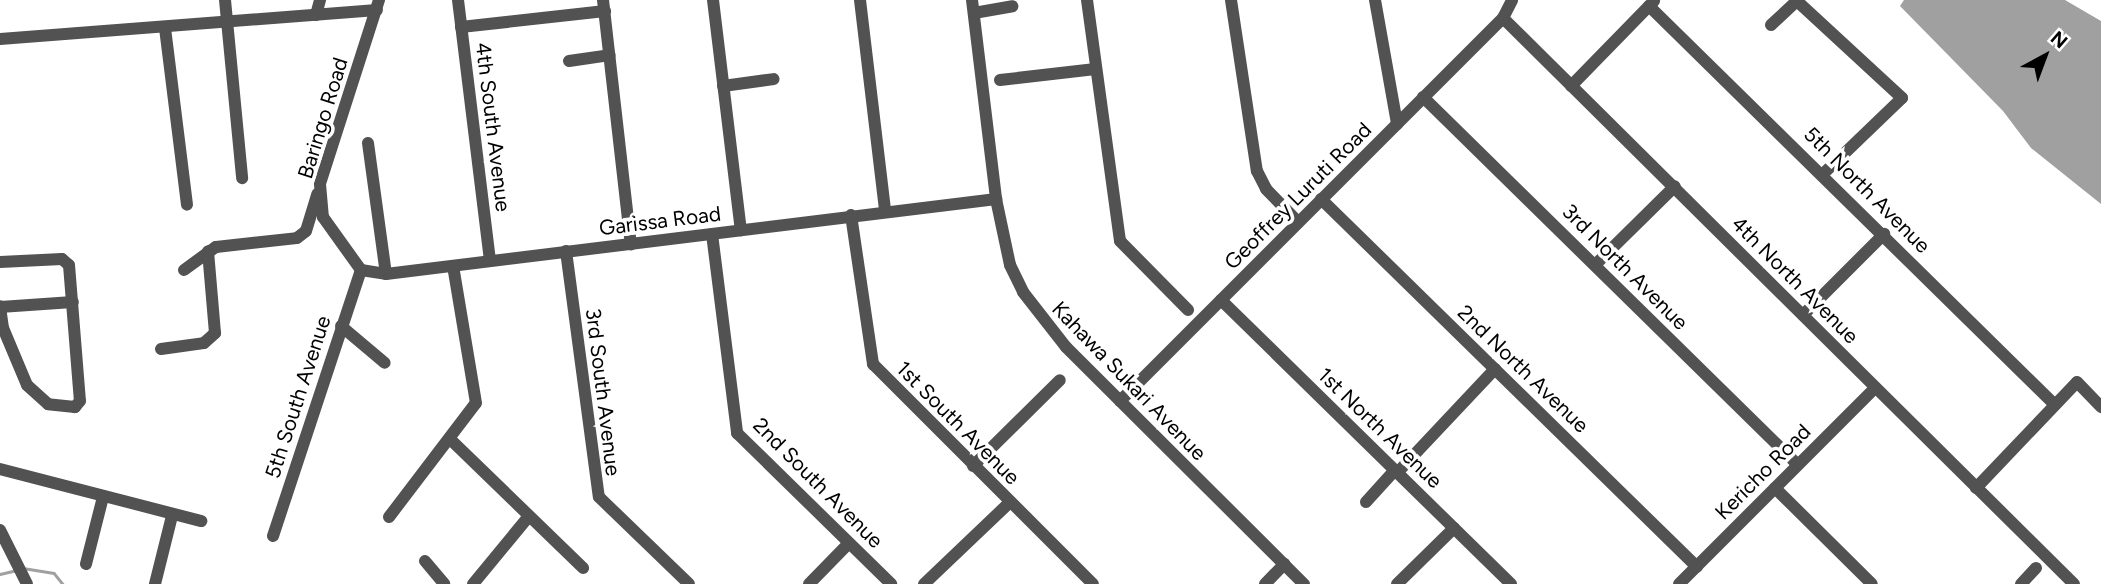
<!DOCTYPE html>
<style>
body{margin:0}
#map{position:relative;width:2101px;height:584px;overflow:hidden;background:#fff;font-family:Figtree,sans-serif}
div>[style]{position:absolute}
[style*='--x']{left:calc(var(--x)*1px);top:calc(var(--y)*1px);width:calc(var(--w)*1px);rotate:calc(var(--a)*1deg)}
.water>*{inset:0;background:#a0a0a0}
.stream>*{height:2.5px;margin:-1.25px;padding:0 1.25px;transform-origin:1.25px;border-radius:1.25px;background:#a0a0a0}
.minor>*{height:12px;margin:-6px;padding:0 6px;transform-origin:6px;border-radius:6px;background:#525252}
span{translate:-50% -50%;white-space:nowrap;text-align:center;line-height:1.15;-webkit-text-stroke:7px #fff;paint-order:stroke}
.street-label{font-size:21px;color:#000}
.north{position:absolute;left:2010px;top:21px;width:70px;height:70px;-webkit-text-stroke:5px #fff;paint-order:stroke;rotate:41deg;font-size:19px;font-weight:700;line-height:28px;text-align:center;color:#000}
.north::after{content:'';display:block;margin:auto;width:24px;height:32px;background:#000;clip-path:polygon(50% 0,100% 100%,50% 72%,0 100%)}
</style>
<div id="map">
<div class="water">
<i style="clip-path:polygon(1904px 0,2065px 0,2101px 21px,2101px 204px,2031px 148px,2003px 111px,1900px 6px)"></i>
</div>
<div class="stream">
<i style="--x:23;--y:568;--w:31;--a:9"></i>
<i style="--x:54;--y:573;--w:14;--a:51"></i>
<i style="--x:0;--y:574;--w:17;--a:-13"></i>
</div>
<div class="minor">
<i style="--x:225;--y:0;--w:179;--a:84.5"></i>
<i style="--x:379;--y:0;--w:193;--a:107.8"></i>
<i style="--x:320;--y:184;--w:33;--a:85"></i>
<i style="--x:323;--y:217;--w:65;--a:54.4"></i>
<i style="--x:361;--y:270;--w:25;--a:9"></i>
<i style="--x:386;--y:274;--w:615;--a:-7.01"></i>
<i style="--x:458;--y:0;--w:262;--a:83"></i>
<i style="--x:603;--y:0;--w:246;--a:83.5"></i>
<i style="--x:713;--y:0;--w:232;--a:83.1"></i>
<i style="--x:860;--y:0;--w:212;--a:83.2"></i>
<i style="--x:972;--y:0;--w:200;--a:83.1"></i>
<i style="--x:996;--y:199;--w:67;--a:78"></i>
<i style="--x:1010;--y:265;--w:30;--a:64"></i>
<i style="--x:1023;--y:292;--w:70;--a:52"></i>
<i style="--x:1066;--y:347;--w:336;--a:44.9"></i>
<i style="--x:1087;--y:0;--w:243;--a:82.2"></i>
<i style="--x:1120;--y:241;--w:97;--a:45.4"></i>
<i style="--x:1231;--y:0;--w:173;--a:81.4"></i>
<i style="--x:1257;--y:171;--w:20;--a:63"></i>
<i style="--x:1266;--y:189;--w:46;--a:45.9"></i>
<i style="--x:1375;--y:0;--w:126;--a:79.9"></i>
<i style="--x:1649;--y:6;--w:569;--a:44.5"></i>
<i style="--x:974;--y:13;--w:39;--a:-10"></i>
<i style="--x:316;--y:15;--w:16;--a:-75"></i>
<i style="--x:1503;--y:18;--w:804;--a:44.75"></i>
<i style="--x:1771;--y:25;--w:35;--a:-43"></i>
<i style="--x:1797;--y:1;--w:143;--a:42.7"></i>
<i style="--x:1902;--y:98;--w:110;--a:136.1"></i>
<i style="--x:461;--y:27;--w:145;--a:-6.3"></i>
<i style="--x:165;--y:28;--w:178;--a:82.9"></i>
<i style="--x:0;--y:39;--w:378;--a:-4.4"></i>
<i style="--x:569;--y:61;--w:41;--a:-8.3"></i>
<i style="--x:1000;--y:80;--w:96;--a:-6.6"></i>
<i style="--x:723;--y:86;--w:51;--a:-7.8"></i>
<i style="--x:1571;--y:86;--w:119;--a:-45.7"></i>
<i style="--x:1423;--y:97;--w:525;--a:44.46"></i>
<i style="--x:368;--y:143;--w:132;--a:82.2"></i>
<i style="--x:1321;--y:199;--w:526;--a:44.38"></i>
<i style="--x:851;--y:215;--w:151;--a:81.6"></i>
<i style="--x:873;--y:364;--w:311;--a:45"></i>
<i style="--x:712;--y:234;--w:201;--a:82.8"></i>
<i style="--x:737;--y:433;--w:216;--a:44.4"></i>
<i style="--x:566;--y:251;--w:248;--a:82.4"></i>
<i style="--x:599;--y:497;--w:125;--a:44"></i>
<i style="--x:0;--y:262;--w:62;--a:-2.8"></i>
<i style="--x:62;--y:259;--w:9;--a:41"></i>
<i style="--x:69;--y:265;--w:136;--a:85.4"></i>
<i style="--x:80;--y:401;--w:8;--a:130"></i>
<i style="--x:75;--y:407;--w:27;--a:-174"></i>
<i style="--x:48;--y:404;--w:28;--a:-138"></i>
<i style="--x:27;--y:385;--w:62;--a:-112.8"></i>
<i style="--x:3;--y:328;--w:22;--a:-98"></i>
<i style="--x:1595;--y:265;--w:112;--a:-44.6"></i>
<i style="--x:184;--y:270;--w:39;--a:-36"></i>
<i style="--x:216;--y:247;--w:81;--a:-6.3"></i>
<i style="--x:297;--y:238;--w:11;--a:-38"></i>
<i style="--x:306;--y:231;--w:39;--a:-73"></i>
<i style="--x:1221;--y:300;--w:406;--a:44.4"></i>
<i style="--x:0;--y:307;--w:73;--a:-3.9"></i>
<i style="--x:1803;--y:315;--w:115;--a:-45"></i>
<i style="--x:341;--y:326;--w:57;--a:40.1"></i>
<i style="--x:161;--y:349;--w:43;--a:-7.9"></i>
<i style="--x:204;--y:343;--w:15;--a:-42"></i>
<i style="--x:215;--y:333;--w:82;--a:-94.9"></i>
<i style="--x:1120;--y:401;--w:542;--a:-45"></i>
<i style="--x:1503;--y:18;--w:20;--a:-63"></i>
<i style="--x:451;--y:440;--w:184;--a:44.1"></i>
<i style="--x:973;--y:466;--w:122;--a:-44.7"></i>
<i style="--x:0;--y:469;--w:208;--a:14.5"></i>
<i style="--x:1397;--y:473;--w:143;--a:-46.7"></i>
<i style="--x:1775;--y:488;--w:136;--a:44.7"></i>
<i style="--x:1976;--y:488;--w:146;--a:-46.4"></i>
<i style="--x:2077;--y:382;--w:35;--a:46"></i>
<i style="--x:1366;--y:502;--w:43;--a:-47.8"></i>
<i style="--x:389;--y:517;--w:143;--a:-52.7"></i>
<i style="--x:476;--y:403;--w:139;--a:-99.5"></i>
<i style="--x:0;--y:530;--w:60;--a:63.4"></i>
<i style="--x:273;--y:536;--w:280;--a:-71.7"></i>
<i style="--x:425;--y:561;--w:30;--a:50"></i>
<i style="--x:86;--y:564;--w:69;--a:-75.8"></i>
<i style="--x:155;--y:584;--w:70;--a:-76"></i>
<i style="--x:473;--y:584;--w:88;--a:-50.5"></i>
<i style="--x:809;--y:584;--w:57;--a:-45.7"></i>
<i style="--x:924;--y:584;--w:119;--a:-43.6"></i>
<i style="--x:1265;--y:584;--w:28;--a:-46"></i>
<i style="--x:1397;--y:584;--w:80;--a:-44.5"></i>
<i style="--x:1679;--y:584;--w:277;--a:-45"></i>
<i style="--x:2021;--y:584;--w:22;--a:-47"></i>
</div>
<div class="street-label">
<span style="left:323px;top:118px;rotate:-73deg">Baringo Road</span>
<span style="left:493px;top:127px;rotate:83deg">4th South Avenue</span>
<span style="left:1867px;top:190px;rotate:45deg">5th North Avenue</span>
<span style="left:1298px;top:196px;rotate:-45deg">Geoffrey Luruti Road</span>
<span style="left:660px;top:221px;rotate:-7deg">Garissa Road</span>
<span style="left:1625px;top:267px;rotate:45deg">3rd North Avenue</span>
<span style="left:1795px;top:280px;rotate:45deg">4th North Avenue</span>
<span style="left:1523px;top:369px;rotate:44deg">2nd North Avenue</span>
<span style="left:1129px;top:381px;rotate:46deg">Kahawa Sukari Avenue</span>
<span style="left:603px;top:392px;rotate:83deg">3rd South Avenue</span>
<span style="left:298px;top:397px;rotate:-72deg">5th South Avenue</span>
<span style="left:958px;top:423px;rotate:45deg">1st South Avenue</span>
<span style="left:1380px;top:428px;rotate:44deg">1st North Avenue</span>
<span style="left:1763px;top:472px;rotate:-45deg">Kericho Road</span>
<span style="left:818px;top:483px;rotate:45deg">2nd South Avenue</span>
</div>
<div class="north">N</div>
</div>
